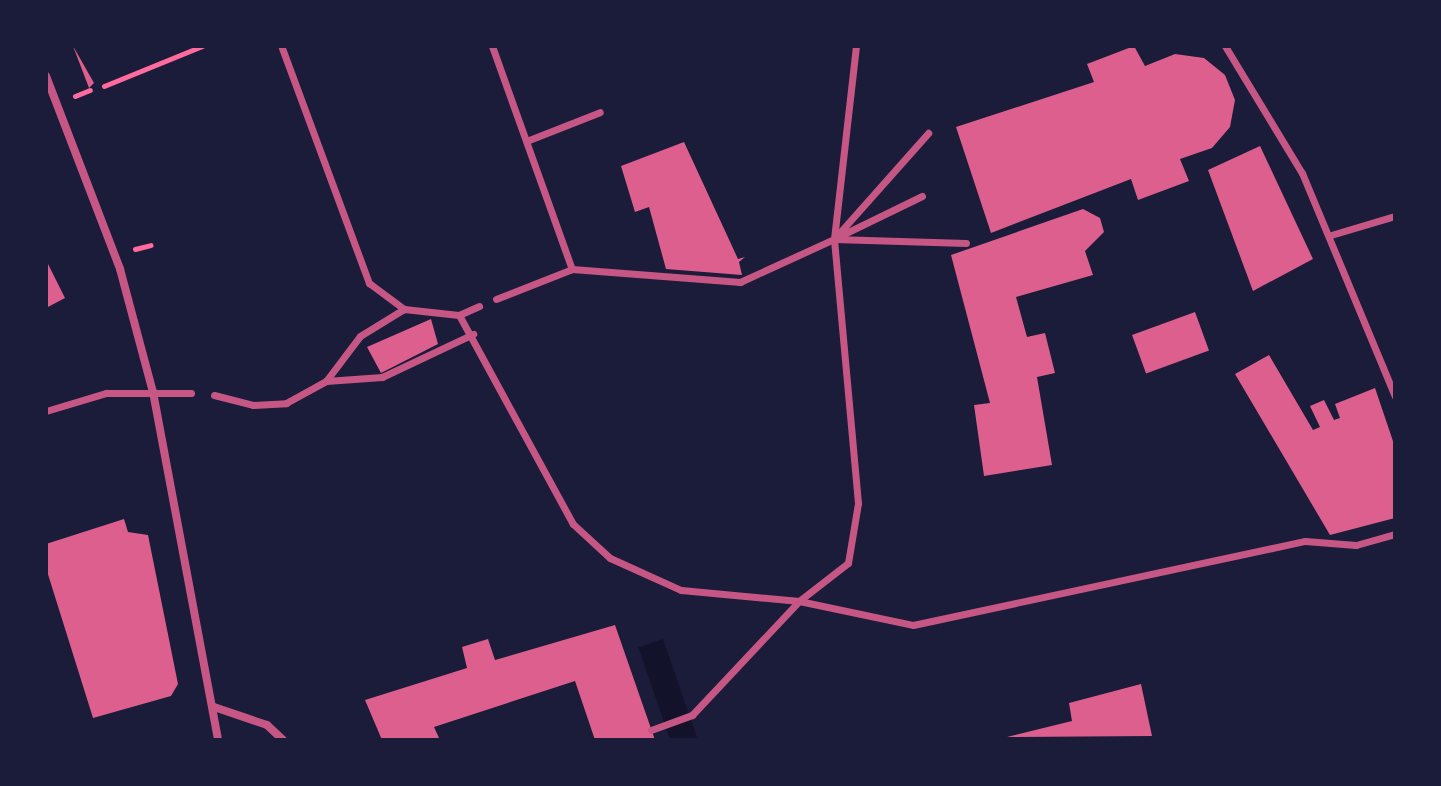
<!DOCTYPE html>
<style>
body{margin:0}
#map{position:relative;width:1441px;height:786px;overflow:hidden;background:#1b1b3a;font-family:"PT Sans Narrow",sans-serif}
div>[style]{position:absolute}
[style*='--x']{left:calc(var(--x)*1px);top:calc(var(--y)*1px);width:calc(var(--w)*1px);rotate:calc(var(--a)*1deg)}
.water>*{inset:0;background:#12122b;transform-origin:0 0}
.building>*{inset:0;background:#dd5f8e;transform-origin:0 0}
.path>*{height:5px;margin:-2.5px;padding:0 2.5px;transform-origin:2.5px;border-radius:2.5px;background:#ff6b9d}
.pedestrian>*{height:7px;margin:-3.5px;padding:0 3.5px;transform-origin:3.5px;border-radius:3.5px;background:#c65784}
.minor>*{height:8px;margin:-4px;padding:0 4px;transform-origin:4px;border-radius:4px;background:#c65784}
span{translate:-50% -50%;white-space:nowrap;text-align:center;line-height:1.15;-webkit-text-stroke:8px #1b1b3a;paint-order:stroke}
.frame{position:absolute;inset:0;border:48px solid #1b1b3a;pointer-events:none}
</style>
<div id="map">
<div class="water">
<i style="left:663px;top:639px;width:107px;height:26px;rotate:71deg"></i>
</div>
<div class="building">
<i style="clip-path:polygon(73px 46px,94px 83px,89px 88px)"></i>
<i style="clip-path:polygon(1134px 46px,1145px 66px,1175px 54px,1204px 58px,1225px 75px,1235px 100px,1230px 127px,1212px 148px,1180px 159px,1189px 181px,1138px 200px,1131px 179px,991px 233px,956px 127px,1094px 82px,1087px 64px)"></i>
<i style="clip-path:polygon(684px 142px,738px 259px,745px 257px,739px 262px,742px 275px,666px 269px,649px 207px,635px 212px,621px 166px)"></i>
<i style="clip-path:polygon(1260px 146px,1313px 259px,1253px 291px,1208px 170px)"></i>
<i style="clip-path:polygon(1083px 209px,1100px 218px,1104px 232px,1085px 251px,1093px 275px,1016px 297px,1027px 337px,1045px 333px,1055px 373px,1037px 377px,1052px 465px,984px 476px,974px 405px,990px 403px,951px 255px)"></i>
<i style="clip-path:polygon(46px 260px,65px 298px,46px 308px)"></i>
<i style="left:1195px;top:312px;width:41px;height:67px;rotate:70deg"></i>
<i style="clip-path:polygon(431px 319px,438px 344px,381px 373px,367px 347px)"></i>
<i style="clip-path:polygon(1269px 355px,1313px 430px,1320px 427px,1310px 406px,1324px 400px,1334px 420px,1340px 418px,1335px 404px,1375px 388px,1395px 447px,1395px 518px,1330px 535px,1235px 374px)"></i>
<i style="clip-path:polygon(124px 519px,128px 532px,148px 535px,178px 684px,171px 696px,93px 718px,46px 568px,46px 544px)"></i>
<i style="clip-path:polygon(615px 625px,655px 740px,595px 740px,575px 681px,434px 727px,440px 740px,382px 740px,365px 700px,467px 668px,462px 647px,488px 639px,495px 660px)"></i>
<i style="clip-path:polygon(1141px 684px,1152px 736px,1007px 737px,1072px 721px,1069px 703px)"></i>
</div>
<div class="path">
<i style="--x:104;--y:86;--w:106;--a:-22.2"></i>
<i style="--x:75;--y:96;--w:16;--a:-22"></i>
<i style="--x:135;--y:249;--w:16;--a:-14"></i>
</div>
<div class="pedestrian">
<i style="--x:492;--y:46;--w:237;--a:70.3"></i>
<i style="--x:1225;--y:46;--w:149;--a:58.8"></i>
<i style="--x:1302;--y:173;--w:242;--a:67.4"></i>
<i style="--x:282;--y:48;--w:251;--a:69.7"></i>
<i style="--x:369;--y:283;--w:44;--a:36.6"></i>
<i style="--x:404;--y:309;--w:55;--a:6.2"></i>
<i style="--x:459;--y:315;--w:238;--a:61.4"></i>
<i style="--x:573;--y:524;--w:50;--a:42.6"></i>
<i style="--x:610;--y:558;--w:78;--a:24.3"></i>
<i style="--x:681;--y:590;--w:119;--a:5.3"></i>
<i style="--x:799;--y:601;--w:116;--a:11.9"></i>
<i style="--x:913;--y:625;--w:401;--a:-12.1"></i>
<i style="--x:1305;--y:541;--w:51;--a:4.5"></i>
<i style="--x:1356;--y:545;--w:41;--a:-15.8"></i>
<i style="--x:529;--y:140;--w:76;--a:-21.5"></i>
<i style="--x:922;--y:196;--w:98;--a:154"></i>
<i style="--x:834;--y:239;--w:132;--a:1.7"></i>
<i style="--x:1331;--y:235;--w:67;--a:-16.5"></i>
<i style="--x:496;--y:299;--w:82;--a:-21.5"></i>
<i style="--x:572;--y:269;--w:169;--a:4.4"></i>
<i style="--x:740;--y:282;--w:103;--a:-24.6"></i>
<i style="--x:834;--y:239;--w:142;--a:-48.4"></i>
<i style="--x:459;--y:315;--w:22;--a:-24"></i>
<i style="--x:326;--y:381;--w:56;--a:-4.1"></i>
<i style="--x:382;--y:377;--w:101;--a:-25.3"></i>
<i style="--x:214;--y:395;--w:40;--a:14.4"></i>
<i style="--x:253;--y:405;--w:33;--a:-3"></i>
<i style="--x:286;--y:403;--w:46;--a:-28.8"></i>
<i style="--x:326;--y:381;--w:56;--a:-52.9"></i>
<i style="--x:360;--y:336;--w:52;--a:-31.5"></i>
<i style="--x:46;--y:411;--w:63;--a:-16.7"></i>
<i style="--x:106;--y:393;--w:85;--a:0"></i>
<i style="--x:651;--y:730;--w:44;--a:-20.1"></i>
<i style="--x:692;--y:715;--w:156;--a:-46.8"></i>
<i style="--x:799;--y:601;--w:62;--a:-37.8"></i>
<i style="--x:848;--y:563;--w:61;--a:-80.5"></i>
<i style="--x:858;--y:503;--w:265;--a:-95.2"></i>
<i style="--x:834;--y:239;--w:194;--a:-83.5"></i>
</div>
<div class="minor">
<i style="--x:46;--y:76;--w:207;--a:69"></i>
<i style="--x:120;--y:269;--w:127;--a:75"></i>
<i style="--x:153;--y:392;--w:354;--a:79.4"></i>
<i style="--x:214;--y:707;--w:56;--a:18.8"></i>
<i style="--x:267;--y:725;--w:22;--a:43"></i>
</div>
<div class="frame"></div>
</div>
